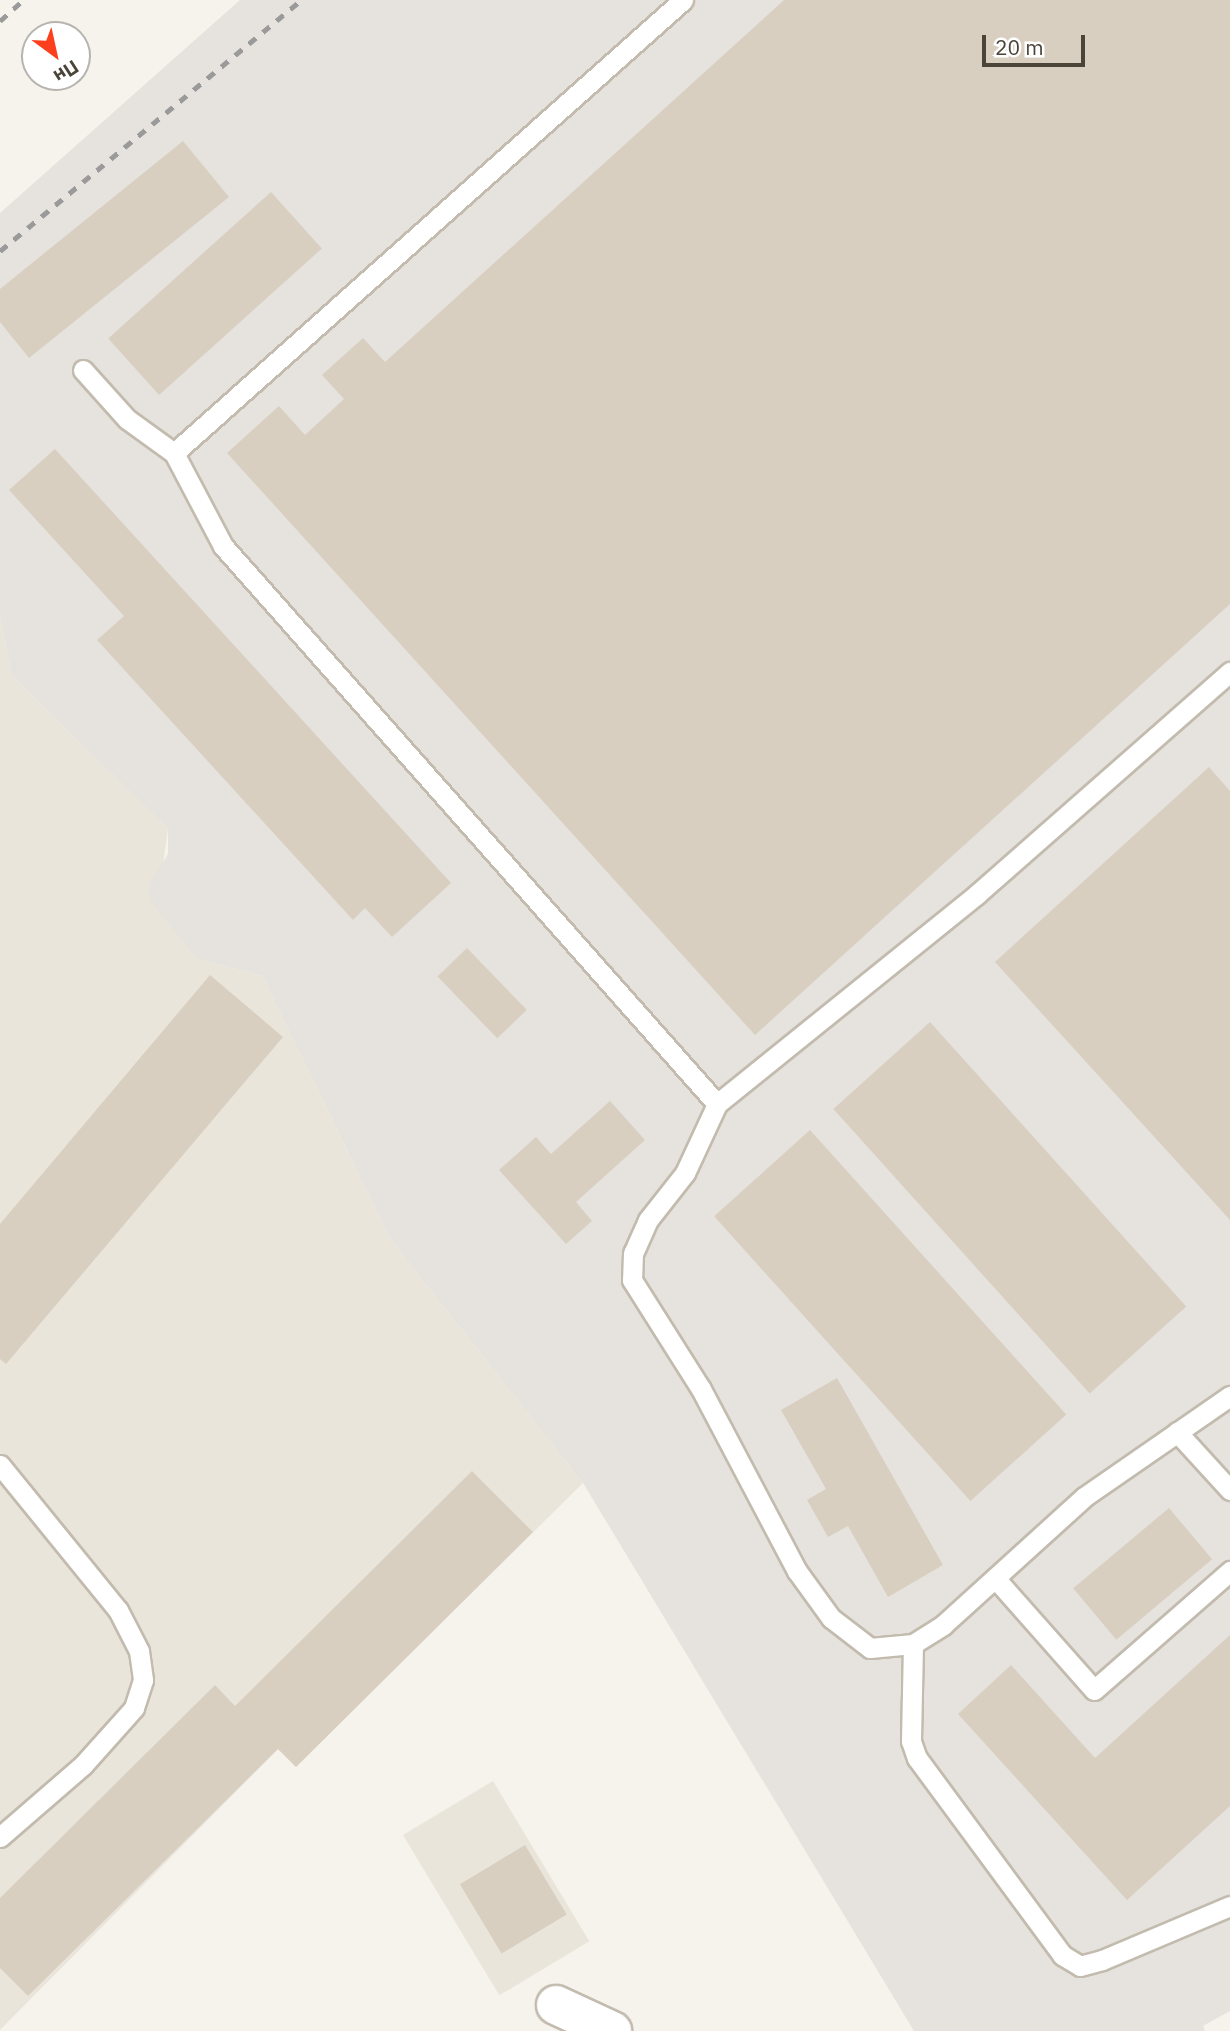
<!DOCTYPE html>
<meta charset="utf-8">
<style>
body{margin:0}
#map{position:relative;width:1230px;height:2031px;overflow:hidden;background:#f6f3ec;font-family:"IBM Plex Sans",sans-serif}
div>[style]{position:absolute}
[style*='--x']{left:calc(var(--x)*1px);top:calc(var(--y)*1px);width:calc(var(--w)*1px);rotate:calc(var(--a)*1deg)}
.residential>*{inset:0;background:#eae5da;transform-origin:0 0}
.industrial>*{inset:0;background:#e6e2dd}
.building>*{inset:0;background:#d8cfc1;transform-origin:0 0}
.roads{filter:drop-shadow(2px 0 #c2bbae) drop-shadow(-2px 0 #c2bbae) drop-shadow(0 2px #c2bbae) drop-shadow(0 -2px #c2bbae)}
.lane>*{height:19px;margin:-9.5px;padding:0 9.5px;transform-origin:9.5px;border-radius:9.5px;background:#fff}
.street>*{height:38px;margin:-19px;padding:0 19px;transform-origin:19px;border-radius:19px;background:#fff}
.rail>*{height:5px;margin-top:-2.5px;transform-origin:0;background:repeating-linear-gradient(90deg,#9a9a9a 0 9px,transparent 0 18px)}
span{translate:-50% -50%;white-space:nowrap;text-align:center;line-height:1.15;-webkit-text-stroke:5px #fff;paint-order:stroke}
.north{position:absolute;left:21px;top:21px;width:70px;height:70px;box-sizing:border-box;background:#fff;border:2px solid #b7b4b0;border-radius:50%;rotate:147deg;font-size:19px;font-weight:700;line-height:28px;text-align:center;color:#4b4439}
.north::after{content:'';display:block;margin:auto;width:24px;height:32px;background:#fc3f1d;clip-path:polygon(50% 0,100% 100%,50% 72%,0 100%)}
.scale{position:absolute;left:982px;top:35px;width:103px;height:32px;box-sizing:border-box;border:4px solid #4b4439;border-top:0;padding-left:9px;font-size:21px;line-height:24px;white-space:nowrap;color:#4b4439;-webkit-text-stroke:5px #fff;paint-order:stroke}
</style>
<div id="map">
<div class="residential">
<i style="clip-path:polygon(0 616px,11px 675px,168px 829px,162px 871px,148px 886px,197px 959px,262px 976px,391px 1240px,583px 1483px,296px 1767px,278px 1749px,0 2030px)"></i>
<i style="left:493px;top:1781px;width:187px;height:105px;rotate:59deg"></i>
</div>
<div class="industrial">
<i style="clip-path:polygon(240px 0,1230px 0,1230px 2011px,1203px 2026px,1205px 2031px,914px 2031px,583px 1483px,391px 1240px,262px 976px,197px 959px,150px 901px,148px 886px,168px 854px,168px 829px,11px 675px,0 616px,0 213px)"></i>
</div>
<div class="building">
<i style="clip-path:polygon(784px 0,1230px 0,1230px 604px,755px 1035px,227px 453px,279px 406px,305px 435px,344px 399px,322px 375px,363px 338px,385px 362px)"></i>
<i style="clip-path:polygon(183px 141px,229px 197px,29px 358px,0 322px,0 289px)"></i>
<i style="left:271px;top:192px;width:76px;height:219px;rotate:48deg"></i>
<i style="clip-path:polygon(55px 449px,451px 883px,392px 937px,365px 908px,353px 920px,97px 640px,124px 616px,9px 490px)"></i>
<i style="clip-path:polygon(1209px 767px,1230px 791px,1230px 1220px,995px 962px)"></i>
<i style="left:467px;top:948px;width:86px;height:41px;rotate:46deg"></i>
<i style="clip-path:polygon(210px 975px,283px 1037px,6px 1364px,0 1359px,0 1224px)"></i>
<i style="left:930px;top:1022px;width:383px;height:130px;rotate:48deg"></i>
<i style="clip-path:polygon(610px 1101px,645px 1140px,576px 1202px,592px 1221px,566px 1244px,499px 1170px,536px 1137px,551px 1154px)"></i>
<i style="left:810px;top:1130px;width:383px;height:129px;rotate:48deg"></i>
<i style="clip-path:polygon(837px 1378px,943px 1565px,888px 1597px,848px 1526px,828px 1537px,807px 1500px,826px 1489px,781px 1410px)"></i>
<i style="clip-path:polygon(472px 1471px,533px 1532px,296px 1767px,278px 1749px,28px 1996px,0 1968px,0 1898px,215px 1685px,235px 1706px)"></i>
<i style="left:1169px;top:1508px;width:67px;height:125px;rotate:50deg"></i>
<i style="clip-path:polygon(1230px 1635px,1230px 1806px,1127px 1900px,958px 1714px,1011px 1665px,1095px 1758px)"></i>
<i style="left:525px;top:1845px;width:81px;height:76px;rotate:59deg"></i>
</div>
<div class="roads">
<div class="lane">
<i style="--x:683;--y:0;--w:681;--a:138.33"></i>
<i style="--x:174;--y:453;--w:105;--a:62.2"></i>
<i style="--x:223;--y:546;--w:745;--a:48.48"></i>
<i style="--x:717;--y:1104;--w:334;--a:-38.9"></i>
<i style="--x:977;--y:894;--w:337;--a:-41.3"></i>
<i style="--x:83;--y:370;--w:66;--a:48.1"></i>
<i style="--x:127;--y:419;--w:58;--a:35.9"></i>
<i style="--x:717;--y:1104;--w:76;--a:114.9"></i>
<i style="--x:685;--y:1173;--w:60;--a:128.2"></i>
<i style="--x:648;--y:1220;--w:36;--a:114"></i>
<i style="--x:633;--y:1253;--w:27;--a:92"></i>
<i style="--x:632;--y:1280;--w:129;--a:57.7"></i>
<i style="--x:701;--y:1389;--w:206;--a:62.2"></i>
<i style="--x:797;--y:1571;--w:58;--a:54.1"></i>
<i style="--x:831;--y:1618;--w:49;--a:37.6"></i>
<i style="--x:870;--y:1648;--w:43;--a:-5.3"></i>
<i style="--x:913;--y:1644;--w:36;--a:-32"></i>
<i style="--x:943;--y:1625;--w:190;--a:-42.2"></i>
<i style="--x:1084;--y:1497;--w:178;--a:-34.7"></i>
<i style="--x:1177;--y:1432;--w:79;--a:47.6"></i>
<i style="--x:0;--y:1465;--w:187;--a:50.9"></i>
<i style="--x:118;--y:1610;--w:46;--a:62.9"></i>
<i style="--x:139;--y:1651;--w:29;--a:82"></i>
<i style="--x:143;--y:1680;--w:29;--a:108"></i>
<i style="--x:134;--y:1708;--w:76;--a:131.8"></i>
<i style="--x:83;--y:1765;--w:110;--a:139.1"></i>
<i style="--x:995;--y:1578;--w:149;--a:48.5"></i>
<i style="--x:1094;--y:1690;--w:181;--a:-41.2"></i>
<i style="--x:913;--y:1644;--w:97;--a:91.2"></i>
<i style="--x:911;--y:1741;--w:18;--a:71"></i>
<i style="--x:917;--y:1758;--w:245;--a:53.6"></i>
<i style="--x:1062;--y:1955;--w:21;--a:31"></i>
<i style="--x:1080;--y:1966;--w:23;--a:-15"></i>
<i style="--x:1102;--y:1960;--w:139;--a:-22.9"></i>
</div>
<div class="street">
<i style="--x:556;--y:2005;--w:62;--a:24.9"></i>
</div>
</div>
<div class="rail">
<i style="--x:0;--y:21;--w:31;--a:-42"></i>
<i style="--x:0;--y:251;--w:392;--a:-39.8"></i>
</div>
<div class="north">Пн</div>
<div class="scale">20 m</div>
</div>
